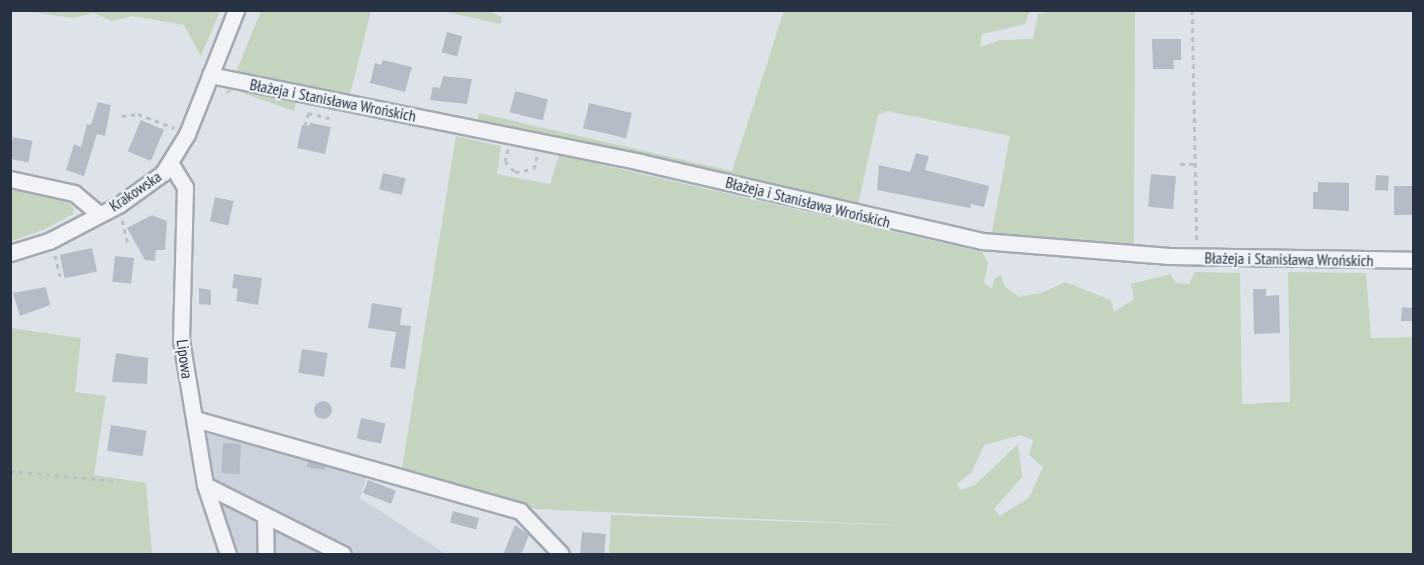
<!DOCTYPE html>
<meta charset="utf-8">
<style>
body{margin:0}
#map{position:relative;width:1424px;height:565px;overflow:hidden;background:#dee3e9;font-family:"PT Sans Narrow",sans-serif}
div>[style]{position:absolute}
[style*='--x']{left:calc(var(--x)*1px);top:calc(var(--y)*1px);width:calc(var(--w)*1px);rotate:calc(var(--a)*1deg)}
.built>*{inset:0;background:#ccd2db}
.green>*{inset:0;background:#c4d4be}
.building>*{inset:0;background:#b5bcc6;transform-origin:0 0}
.round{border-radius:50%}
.path>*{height:3px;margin-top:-1.5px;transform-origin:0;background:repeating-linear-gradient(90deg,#bcc1c8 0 4.5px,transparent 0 9px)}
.roads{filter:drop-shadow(2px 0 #a3aab3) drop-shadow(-2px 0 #a3aab3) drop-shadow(0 2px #a3aab3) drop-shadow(0 -2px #a3aab3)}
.minor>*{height:15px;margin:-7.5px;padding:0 7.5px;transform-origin:7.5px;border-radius:7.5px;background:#f1f3f7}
span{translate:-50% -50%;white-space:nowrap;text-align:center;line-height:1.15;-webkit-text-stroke:4.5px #eef2f6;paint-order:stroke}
.street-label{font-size:16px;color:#263141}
.frame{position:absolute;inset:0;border:12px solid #263141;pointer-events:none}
</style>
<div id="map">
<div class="built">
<i style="clip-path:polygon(205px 434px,293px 449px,367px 475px,360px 498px,446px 554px,231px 554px,213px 497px)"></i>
</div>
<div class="green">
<i style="clip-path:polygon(24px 11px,220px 11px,201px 56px,184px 25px,133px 16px,112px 21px,94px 13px,74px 18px)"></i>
<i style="clip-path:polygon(261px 11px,371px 11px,349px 98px,235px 75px)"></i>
<i style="clip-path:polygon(441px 11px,488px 11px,502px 17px,501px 24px)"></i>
<i style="clip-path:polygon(784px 11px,1030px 11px,1025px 24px,982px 34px,980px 47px,1001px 40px,1033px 39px,1038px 14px,1053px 11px,1135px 11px,1134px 250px,991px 237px,1010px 136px,887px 111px,878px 115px,857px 209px,476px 125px,479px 113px,732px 171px)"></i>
<i style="clip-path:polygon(229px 85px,297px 99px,294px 111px,234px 90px,225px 95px)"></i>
<i style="clip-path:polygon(evenodd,456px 136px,501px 146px,497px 174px,550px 184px,559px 155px,982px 252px,988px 262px,984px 283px,992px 289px,994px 279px,1001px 275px,1005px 287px,1020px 297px,1044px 292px,1065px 282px,1111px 300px,1114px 312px,1134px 299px,1131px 284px,1170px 274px,1176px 283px,1189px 284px,1195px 272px,1240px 273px,1242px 404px,1290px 402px,1288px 272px,1366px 273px,1371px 338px,1413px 337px,1413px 554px,609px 554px,611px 515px,917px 526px,536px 509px,401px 474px,456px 136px,1021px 435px,1033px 440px,1029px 455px,1043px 467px,1029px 498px,1000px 516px,994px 509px,1022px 477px,1018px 444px,975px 485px,960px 490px,957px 484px,972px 472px,984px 445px,1021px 435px)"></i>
<i style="clip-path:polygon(11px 185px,65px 199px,74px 209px,73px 214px,43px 230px,11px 241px)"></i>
<i style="clip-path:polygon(11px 328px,81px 338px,75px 392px,106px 396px,94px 475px,146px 483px,152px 554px,11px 554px)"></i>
</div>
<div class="building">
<i style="left:447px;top:32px;width:16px;height:21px;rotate:15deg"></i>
<i style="clip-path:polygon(1152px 39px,1181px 39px,1181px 60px,1173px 60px,1174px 69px,1153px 69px)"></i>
<i style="clip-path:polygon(383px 60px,412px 67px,405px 92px,370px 83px,375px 63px,381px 65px)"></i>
<i style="clip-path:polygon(443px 76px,472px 79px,467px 104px,430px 100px,433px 87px,440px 88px)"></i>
<i style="left:515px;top:91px;width:34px;height:22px;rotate:14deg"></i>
<i style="clip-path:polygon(98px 102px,111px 105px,105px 136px,97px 134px,84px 176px,66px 170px,74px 144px,81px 147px,87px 124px,91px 125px)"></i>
<i style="left:589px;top:103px;width:44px;height:26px;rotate:13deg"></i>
<i style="left:141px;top:120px;width:25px;height:34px;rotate:23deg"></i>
<i style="clip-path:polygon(310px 123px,331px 127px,325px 154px,297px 148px,302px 125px,309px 126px)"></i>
<i style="left:13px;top:137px;width:20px;height:22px;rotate:11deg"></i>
<i style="clip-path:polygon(916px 153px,929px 156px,925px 170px,989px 186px,984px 207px,971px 204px,970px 208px,877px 190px,879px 165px,910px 172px)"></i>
<i style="left:383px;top:173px;width:23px;height:17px;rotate:13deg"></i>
<i style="left:1151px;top:174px;width:25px;height:33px;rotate:5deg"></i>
<i style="left:1376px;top:175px;width:13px;height:15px;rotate:4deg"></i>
<i style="clip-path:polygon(1318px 182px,1349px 183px,1349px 211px,1313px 209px,1313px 192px,1318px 192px)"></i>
<i style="left:1394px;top:186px;width:19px;height:29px"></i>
<i style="left:215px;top:197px;width:19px;height:25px;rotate:12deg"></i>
<i style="clip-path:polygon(152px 215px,167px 221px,165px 250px,156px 250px,155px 261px,145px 260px,127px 228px)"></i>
<i style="left:92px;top:248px;width:24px;height:33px;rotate:78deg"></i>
<i style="left:115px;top:256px;width:19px;height:26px;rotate:6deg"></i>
<i style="clip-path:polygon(234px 274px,262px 278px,258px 305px,236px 301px,238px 289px,232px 288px)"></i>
<i style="clip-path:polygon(46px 287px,50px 305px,20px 316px,13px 293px)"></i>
<i style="clip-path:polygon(199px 288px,211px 290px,211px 305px,199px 304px)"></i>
<i style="clip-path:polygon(1253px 289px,1266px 289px,1266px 296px,1279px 295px,1280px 333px,1254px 334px)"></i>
<i style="clip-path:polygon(372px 303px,402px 308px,400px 325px,411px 326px,405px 369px,390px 367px,396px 332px,368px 328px)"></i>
<i style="clip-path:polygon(1402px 307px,1413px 308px,1413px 321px,1401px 321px)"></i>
<i style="left:302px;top:349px;width:26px;height:24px;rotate:9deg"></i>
<i style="clip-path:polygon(116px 353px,148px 358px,147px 384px,112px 382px)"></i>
<i class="round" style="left:314px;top:401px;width:18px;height:18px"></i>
<i style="left:361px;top:418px;width:25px;height:21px;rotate:12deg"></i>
<i style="left:111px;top:425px;width:36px;height:26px;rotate:9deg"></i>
<i style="left:223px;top:443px;width:18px;height:30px;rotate:3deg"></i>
<i style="clip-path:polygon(308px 461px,325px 466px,325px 470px,307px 467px)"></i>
<i style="left:368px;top:480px;width:30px;height:14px;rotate:21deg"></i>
<i style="left:453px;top:511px;width:27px;height:12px;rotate:15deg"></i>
<i style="clip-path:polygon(515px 525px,529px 535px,521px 555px,503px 555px)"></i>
<i style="left:582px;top:532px;width:24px;height:23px;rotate:5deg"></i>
</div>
<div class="path">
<i style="--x:1192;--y:10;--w:233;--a:88.8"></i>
<i style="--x:308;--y:113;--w:22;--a:13"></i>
<i style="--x:122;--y:116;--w:16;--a:-7"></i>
<i style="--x:138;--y:114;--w:39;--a:21"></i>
<i style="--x:305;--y:126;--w:16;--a:-76"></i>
<i style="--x:508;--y:149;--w:12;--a:104"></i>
<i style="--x:505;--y:161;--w:15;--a:48"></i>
<i style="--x:515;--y:172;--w:19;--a:-9"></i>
<i style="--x:534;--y:169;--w:13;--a:-77"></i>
<i style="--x:1180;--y:164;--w:16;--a:0"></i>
<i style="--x:122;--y:220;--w:25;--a:76"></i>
<i style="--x:55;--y:255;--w:22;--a:77"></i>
<i style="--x:10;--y:471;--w:107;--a:5.3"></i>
</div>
<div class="roads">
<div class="minor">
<i style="--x:210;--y:75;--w:439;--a:11.4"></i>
<i style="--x:640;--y:162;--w:351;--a:13"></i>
<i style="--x:982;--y:241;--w:188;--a:4.6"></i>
<i style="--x:1169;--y:256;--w:245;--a:0.9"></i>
<i style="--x:171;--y:164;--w:27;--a:59"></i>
<i style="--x:185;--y:187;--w:153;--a:91.5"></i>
<i style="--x:181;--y:340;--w:147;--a:80.6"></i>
<i style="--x:205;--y:485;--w:73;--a:71.6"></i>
<i style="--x:10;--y:179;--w:66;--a:12.3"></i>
<i style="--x:74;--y:193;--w:33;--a:40"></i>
<i style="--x:10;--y:253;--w:41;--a:-17.1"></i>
<i style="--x:49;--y:241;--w:80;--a:-27.5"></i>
<i style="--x:120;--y:204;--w:53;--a:-35.8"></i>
<i style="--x:163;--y:173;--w:46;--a:-58.4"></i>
<i style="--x:187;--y:134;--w:133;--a:-68.4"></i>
<i style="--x:195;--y:419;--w:338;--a:15.8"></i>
<i style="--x:520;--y:511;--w:59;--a:46.4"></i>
<i style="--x:205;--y:485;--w:154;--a:26.6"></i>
<i style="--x:265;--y:515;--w:39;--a:89"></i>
</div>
</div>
<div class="street-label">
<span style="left:333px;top:100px;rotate:11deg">Błażeja i Stanisława Wrońskich</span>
<span style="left:135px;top:191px;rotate:-34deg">Krakowska</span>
<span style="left:808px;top:202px;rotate:14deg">Błażeja i Stanisława Wrońskich</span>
<span style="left:1289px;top:259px;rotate:1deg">Błażeja i Stanisława Wrońskich</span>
<span style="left:185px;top:359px;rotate:82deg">Lipowa</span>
</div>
<div class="frame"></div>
</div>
